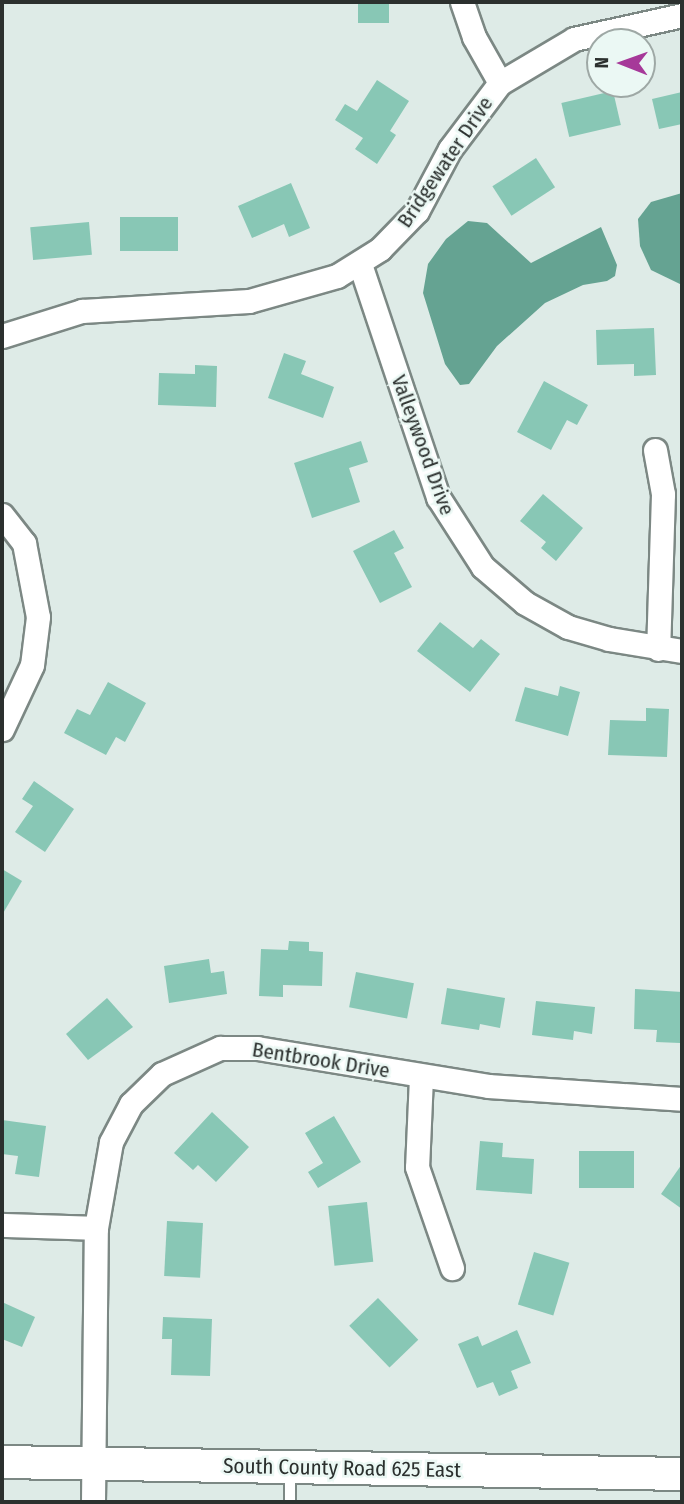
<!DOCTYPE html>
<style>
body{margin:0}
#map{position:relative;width:684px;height:1504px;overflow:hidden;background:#deebe7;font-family:"Fira Sans Condensed",sans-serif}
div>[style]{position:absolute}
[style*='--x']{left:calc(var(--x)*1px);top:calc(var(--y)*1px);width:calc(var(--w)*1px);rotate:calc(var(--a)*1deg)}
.water>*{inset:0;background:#65a392}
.building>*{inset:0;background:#88c7b5;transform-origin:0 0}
.roads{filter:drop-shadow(2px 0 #7c8884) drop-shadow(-2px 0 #7c8884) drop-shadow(0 2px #7c8884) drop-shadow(0 -2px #7c8884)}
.lane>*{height:10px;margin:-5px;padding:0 5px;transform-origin:5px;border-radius:5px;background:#fff}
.street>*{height:23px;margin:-11.5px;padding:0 11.5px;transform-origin:11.5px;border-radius:11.5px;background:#fff}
.secondary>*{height:32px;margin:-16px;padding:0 16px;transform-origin:16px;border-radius:16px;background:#fff}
span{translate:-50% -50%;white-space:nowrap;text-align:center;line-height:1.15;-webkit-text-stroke:5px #ebf8f4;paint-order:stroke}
.street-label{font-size:21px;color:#2b302e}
.frame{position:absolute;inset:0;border:4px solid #2b302e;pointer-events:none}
.north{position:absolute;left:586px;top:28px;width:70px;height:70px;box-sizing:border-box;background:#ebf8f4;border:2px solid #9ea8a5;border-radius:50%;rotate:271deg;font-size:19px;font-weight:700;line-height:28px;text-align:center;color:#2b302e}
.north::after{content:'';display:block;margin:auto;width:24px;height:32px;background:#a63999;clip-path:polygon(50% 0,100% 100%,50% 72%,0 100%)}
</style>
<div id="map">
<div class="water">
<i style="clip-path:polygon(682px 193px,682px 285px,651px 270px,640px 246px,638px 219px,651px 202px)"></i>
<i style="clip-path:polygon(468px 221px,487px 223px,531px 263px,601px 227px,617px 265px,615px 276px,607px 281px,583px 285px,545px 303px,497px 346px,469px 384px,460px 385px,445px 364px,423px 293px,428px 264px,446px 239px)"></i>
</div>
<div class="building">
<i style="left:358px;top:2px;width:31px;height:21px"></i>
<i style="clip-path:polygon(377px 80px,409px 101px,390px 131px,396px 135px,377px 164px,355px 149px,363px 138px,335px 120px,345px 104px,357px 111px)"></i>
<i style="left:613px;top:91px;width:35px;height:53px;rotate:77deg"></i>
<i style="clip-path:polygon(682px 92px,682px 124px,659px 129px,652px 99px)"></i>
<i style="left:536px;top:158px;width:35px;height:52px;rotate:57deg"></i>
<i style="clip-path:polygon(291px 183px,310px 228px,289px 237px,284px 224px,252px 238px,238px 206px)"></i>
<i style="left:120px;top:217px;width:58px;height:34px"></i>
<i style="left:89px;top:222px;width:33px;height:59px;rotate:85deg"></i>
<i style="clip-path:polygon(654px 328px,656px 375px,634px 376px,634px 364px,597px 365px,596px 330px)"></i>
<i style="clip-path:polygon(284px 353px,306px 361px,301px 374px,334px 387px,323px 418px,268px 398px)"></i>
<i style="clip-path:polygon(195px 365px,217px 366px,216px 407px,158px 405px,159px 373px,195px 374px)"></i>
<i style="clip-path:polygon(544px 381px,588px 405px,577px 425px,567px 420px,551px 450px,517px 432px)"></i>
<i style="clip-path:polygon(361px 441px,368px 462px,349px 468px,360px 502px,312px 518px,294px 463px)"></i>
<i style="clip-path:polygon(543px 494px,583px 528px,556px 561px,541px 548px,546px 542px,520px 521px)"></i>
<i style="clip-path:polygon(394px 530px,404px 548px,394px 553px,412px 587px,380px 603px,353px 551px)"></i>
<i style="clip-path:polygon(440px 622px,473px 648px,481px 639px,500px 654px,470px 692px,417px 651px)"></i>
<i style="clip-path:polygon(108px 682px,146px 703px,125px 742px,116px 737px,106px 755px,64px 733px,77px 709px,90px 715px)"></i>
<i style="clip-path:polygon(560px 686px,580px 692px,568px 736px,515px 721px,525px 687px,558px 696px)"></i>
<i style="clip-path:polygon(646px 708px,669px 709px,667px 757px,608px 755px,610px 720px,646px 721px)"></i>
<i style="clip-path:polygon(34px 781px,74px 809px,45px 852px,15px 832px,33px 806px,22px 799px)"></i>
<i style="clip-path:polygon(2px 869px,22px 881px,2px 915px)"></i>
<i style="clip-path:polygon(289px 941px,309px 942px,309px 951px,323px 952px,322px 986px,283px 985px,283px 997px,259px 996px,261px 949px,288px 950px)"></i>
<i style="clip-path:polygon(209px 959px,211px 973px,224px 971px,227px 994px,169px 1003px,164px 966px)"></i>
<i style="left:356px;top:972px;width:59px;height:36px;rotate:11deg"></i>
<i style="clip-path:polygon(447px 988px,505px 998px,500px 1028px,480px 1024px,479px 1030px,441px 1024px)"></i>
<i style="clip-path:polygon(635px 989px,682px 992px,680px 1043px,656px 1042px,657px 1030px,634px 1029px)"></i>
<i style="clip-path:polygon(107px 998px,133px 1027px,88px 1060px,66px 1034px)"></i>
<i style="clip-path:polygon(536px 1001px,595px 1007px,592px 1034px,574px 1031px,573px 1040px,532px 1035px)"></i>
<i style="clip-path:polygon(212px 1112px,249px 1147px,216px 1182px,198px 1165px,193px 1170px,174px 1153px)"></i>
<i style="clip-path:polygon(334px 1116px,361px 1162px,318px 1188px,308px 1172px,323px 1163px,305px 1133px)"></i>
<i style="clip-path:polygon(2px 1120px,46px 1126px,39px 1177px,15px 1174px,18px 1156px,2px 1154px)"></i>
<i style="clip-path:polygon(480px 1141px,503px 1143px,502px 1157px,534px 1159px,532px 1194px,476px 1190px)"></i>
<i style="left:579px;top:1151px;width:55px;height:37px"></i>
<i style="clip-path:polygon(682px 1164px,682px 1209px,661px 1194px)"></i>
<i style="left:367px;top:1202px;width:60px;height:39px;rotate:84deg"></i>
<i style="left:167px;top:1221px;width:36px;height:55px;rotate:3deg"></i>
<i style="left:534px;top:1252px;width:37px;height:55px;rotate:17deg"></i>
<i style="left:378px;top:1298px;width:58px;height:40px;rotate:46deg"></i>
<i style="clip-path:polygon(2px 1302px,35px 1317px,22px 1347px,2px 1339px)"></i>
<i style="clip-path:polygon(163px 1317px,212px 1319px,210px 1376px,171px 1375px,172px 1339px,162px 1339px)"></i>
<i style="clip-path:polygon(517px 1330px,531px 1363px,511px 1371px,518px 1388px,499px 1396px,493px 1382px,477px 1388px,458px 1344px,478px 1336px,482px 1346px)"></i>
</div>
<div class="roads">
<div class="lane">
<i style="--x:290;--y:1502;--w:32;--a:-90"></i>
</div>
<div class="street">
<i style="--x:462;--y:2;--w:37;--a:71"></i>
<i style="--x:474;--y:37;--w:53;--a:60.5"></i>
<i style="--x:360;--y:264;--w:246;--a:71.5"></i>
<i style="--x:438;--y:497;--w:83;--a:57.3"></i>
<i style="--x:483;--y:567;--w:55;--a:40.6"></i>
<i style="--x:525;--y:603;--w:49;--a:29.2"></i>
<i style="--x:568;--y:627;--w:43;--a:16.3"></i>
<i style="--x:609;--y:639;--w:74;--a:9.3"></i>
<i style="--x:2;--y:336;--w:84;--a:-17.4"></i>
<i style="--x:82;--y:311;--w:167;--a:-3.4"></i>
<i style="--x:249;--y:301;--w:91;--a:-15.9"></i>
<i style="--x:337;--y:276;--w:51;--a:-32.1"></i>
<i style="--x:380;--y:249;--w:53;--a:-45.8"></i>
<i style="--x:417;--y:211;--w:70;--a:-62"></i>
<i style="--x:450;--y:149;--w:83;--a:-52.9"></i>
<i style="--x:500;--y:83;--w:86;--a:-30.7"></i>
<i style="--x:574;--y:39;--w:111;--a:-12.5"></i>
<i style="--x:655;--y:450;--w:45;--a:79.7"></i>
<i style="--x:663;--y:494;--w:155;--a:91.8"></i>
<i style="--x:2;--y:515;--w:36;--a:52"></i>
<i style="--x:24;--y:543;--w:75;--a:79.3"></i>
<i style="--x:38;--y:617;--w:48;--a:97.1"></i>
<i style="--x:32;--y:665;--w:71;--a:115.1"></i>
<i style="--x:421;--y:1077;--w:90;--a:92.5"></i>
<i style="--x:417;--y:1167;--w:107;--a:70.9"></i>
<i style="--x:2;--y:1225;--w:94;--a:1.8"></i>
<i style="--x:93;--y:1502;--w:274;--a:-89.4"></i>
<i style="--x:96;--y:1228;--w:87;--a:-80.1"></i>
<i style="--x:111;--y:1142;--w:43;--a:-62.2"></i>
<i style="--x:131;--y:1104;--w:43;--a:-44.1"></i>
<i style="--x:162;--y:1074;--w:64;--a:-24.1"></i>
<i style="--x:220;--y:1048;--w:37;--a:0"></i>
<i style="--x:257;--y:1048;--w:234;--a:9.3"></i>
<i style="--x:488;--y:1086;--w:194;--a:3.8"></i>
</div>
<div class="secondary">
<i style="--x:2;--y:1462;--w:680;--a:1.01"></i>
</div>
</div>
<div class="street-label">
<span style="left:445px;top:162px;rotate:-56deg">Bridgewater Drive</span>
<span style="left:423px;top:445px;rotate:70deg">Valleywood Drive</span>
<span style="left:321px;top:1060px;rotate:9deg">Bentbrook Drive</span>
<span style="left:342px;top:1468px;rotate:1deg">South County Road 625 East</span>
</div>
<div class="frame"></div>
<div class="north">N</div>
</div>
